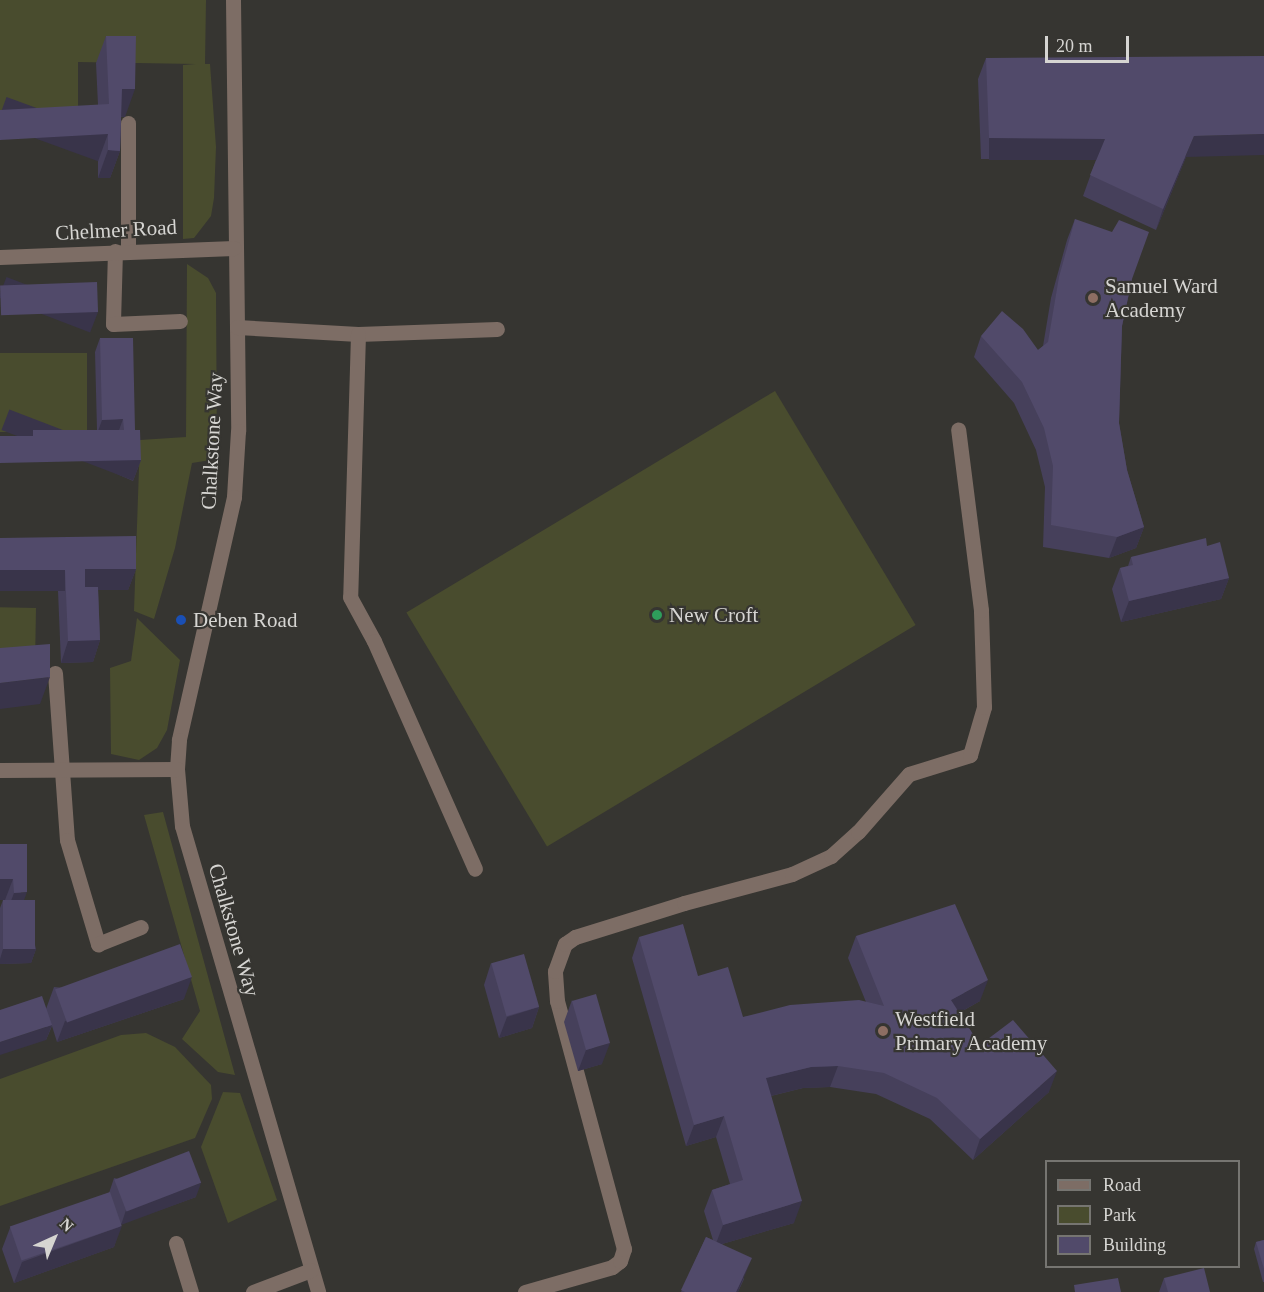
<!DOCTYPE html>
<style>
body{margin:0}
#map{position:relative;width:1264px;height:1292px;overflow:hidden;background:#363531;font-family:Georgia,serif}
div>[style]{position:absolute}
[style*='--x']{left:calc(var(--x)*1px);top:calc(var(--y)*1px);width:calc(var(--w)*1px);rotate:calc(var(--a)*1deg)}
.green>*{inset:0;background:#494c2e;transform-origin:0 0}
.minor>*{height:15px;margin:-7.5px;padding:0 7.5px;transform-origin:7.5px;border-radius:7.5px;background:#7d6d65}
.wall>*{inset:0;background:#46405b}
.shaded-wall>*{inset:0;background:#39344a;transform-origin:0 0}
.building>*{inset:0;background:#514a6a;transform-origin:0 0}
.dots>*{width:16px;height:16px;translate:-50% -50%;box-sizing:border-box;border:3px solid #363531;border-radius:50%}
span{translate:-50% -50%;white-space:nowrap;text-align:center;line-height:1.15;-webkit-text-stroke:4.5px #363531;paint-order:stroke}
.street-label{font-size:21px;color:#d6d5d2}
.poi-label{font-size:21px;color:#d6d5d2}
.left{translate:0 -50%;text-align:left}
.legend{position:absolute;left:1045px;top:1160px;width:195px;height:108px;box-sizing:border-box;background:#363531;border:2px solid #767571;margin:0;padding:8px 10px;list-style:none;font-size:18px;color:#d6d5d2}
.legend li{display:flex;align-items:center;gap:12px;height:30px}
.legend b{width:30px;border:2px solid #767571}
.north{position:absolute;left:24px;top:1208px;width:60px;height:60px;-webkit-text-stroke:4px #363531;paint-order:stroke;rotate:44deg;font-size:16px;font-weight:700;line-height:24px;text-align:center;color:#d6d5d2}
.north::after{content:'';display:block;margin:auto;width:21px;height:27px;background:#d6d5d2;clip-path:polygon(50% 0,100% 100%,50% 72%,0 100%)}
.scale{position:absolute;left:1045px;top:36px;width:84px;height:27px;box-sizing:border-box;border:3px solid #d6d5d2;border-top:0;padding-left:8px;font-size:18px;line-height:21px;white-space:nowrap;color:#d6d5d2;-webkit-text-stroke:4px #363531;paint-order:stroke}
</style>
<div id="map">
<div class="green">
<i style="clip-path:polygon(0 0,206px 0,205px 64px,210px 64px,216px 147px,214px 198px,211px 216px,194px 238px,183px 239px,183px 65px,196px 64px,78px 62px,78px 118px,0 119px)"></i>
<i style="clip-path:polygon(187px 264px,208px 278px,216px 293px,217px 459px,192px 463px,175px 548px,154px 619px,134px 611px,140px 440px,186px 437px)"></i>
<i style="left:87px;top:353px;width:79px;height:87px;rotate:90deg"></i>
<i style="left:775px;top:391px;width:273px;height:430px;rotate:59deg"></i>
<i style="left:36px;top:608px;width:49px;height:36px;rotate:91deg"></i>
<i style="clip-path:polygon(137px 618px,180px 660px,167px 730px,157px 748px,139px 760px,111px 754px,110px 668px,131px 661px)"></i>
<i style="clip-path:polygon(163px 812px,235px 1075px,218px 1072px,182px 1039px,200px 1011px,144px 815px)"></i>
<i style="clip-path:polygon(146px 1033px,175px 1047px,211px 1085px,212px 1099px,195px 1138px,0 1206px,0 1079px,121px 1035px)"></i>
<i style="clip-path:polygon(223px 1092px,240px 1093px,277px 1200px,228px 1223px,201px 1147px)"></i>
</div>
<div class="minor">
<i style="--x:233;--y:0;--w:431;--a:89.3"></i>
<i style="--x:238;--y:431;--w:66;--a:93.5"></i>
<i style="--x:234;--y:497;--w:249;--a:102.8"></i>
<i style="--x:179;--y:740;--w:29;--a:94"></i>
<i style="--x:177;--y:769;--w:57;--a:85"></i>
<i style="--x:182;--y:826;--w:485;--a:73.7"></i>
<i style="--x:128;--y:123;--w:127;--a:90"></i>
<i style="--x:115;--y:251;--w:73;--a:91.6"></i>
<i style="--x:113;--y:324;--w:67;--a:-2.6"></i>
<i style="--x:0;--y:257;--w:234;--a:-2.2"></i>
<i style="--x:237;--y:327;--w:121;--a:3.3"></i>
<i style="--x:358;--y:334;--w:139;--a:-2.1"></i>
<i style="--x:358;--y:334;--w:263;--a:91.7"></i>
<i style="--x:350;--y:597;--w:50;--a:61.4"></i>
<i style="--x:374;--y:641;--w:249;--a:66.1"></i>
<i style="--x:55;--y:673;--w:167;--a:85.9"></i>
<i style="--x:67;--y:840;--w:109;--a:73.4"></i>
<i style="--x:98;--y:944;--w:46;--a:-21.6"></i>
<i style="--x:0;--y:770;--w:177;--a:-0.3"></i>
<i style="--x:176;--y:1243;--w:51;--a:73"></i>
<i style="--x:253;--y:1292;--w:62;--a:-20.8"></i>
<i style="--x:525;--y:1292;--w:91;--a:-16"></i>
<i style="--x:612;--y:1267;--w:10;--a:-37"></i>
<i style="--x:620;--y:1261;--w:13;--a:-72"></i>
<i style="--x:624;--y:1249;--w:257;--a:-105.1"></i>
<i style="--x:557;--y:1001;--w:30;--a:-94"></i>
<i style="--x:555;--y:971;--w:29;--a:-70"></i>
<i style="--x:565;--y:944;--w:12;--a:-35"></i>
<i style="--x:575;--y:937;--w:114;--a:-17.3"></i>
<i style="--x:684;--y:903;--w:112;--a:-15"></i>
<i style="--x:792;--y:874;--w:43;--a:-24.8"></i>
<i style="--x:831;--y:856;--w:36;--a:-42"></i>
<i style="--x:858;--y:832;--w:77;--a:-48.7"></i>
<i style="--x:909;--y:774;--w:64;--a:-17.3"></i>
<i style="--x:970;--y:755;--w:50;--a:-73.7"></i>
<i style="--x:984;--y:707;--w:97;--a:-91.8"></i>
<i style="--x:981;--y:610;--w:182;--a:-97.2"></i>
</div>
<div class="wall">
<i style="clip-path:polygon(106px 36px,125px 117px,121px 117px,120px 151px,110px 178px,98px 178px,98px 105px,96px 63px)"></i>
<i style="clip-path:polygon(986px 58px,1186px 157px,1156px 230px,1083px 196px,1096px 160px,981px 159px,978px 79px)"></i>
<i style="clip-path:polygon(1075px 219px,1132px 280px,1122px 326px,1119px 423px,1127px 470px,1144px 527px,1136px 548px,1109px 558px,1043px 547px,1045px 487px,1036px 450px,1014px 403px,974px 357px,981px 336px,1038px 350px,1043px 346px,1051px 298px,1067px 240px)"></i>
<i style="clip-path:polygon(100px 338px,141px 460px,133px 481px,31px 436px,33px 430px,97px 430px,95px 352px)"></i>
<i style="clip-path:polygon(0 538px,136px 569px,128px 590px,98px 590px,100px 640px,93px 662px,61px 663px,58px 591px)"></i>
<i style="clip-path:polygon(1207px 546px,1229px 578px,1221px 599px,1121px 622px,1112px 589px,1120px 568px,1128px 566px,1131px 557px)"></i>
<i style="clip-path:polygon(0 844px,24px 900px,36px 949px,31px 963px,0 964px,0 908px,3px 900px,0 900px)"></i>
<i style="clip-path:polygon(856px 936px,980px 1001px,959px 1013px,980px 1045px,1049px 1092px,973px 1160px,930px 1119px,876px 1094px,830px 1087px,803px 1088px,771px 1096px,794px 1223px,722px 1244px,744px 1279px,738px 1292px,681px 1292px,706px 1237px,713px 1240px,704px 1211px,712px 1190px,730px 1184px,716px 1137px,686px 1146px,632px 958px,639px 937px,698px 976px,743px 1017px,866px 1002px,848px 958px)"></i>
<i style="clip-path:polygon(491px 963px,539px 1007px,532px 1028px,499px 1038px,484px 985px)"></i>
<i style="clip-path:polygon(54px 987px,184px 999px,57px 1042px,52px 1026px,46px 1040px,46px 1009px)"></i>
<i style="clip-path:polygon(572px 1000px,602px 1064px,578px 1071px,564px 1022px)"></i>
<i style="clip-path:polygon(114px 1178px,196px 1197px,121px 1224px,114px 1247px,14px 1283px,2px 1249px,10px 1228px,109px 1193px)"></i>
<i style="clip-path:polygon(1264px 1240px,1264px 1282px,1263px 1282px,1254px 1249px,1256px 1242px)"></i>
<i style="clip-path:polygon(1164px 1278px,1210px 1292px,1159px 1292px)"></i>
</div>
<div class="shaded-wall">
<i style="clip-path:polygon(122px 89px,135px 89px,125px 117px,112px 116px)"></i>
<i style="left:108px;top:134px;width:29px;height:108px;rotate:110deg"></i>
<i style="clip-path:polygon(1264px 134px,1264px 155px,1186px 157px,1156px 230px,1163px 209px,1194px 136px)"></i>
<i style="left:989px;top:138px;width:116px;height:22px"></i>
<i style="clip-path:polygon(108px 150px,120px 151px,110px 178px,98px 178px)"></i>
<i style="left:98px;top:312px;width:22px;height:98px;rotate:111deg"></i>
<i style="clip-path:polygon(123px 419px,118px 433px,97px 434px,102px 420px)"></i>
<i style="left:141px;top:460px;width:22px;height:141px;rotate:111deg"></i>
<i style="clip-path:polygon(1144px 527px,1136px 548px,1109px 558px,1117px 537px)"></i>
<i style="clip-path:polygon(85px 569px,136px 569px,128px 590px,77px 590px)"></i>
<i style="left:0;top:570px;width:65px;height:21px"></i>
<i style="clip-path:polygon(1229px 578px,1221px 599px,1121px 622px,1129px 601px)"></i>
<i style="clip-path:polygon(100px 640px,93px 662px,61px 663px,68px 641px)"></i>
<i style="clip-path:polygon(50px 677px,40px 704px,0 709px,0 683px)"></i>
<i style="clip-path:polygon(0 879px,13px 879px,5px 900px,0 900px)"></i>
<i style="clip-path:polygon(27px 892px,19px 914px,6px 914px,14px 893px)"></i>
<i style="clip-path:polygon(3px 949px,36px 949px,31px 963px,0 964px,0 959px)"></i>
<i style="clip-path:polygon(192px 977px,184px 999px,57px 1042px,65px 1021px)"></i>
<i style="clip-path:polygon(988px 980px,980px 1001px,944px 1021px,951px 1000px)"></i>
<i style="clip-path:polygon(539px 1007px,532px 1028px,499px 1038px,507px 1017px)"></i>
<i style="clip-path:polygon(52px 1025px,46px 1040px,0 1055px,0 1042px)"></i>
<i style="clip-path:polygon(610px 1043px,602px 1064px,578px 1071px,586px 1050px)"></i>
<i style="clip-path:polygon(838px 1066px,830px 1087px,803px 1088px,758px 1099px,766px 1078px,811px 1067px)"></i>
<i style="clip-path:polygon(1057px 1071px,1049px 1092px,973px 1160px,980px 1139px)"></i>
<i style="clip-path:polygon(724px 1116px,716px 1137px,686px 1146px,694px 1125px)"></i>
<i style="clip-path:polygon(201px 1183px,196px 1197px,121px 1225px,126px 1210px)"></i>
<i style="clip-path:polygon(802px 1201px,794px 1223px,715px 1246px,723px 1225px)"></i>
<i style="clip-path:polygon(122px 1226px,114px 1247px,14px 1283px,22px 1262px)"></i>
<i style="clip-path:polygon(752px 1258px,738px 1292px,736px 1292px)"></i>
</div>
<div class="building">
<i style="clip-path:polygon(106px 36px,136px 36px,135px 89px,122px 89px,120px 151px,108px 150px,108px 134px,0 140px,0 110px,109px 104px)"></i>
<i style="clip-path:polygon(1264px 56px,1264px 134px,1194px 136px,1163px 209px,1090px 175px,1105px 139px,989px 138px,986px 58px)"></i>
<i style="clip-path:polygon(1075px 219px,1112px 232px,1119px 220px,1149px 232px,1132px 279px,1122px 326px,1119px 423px,1127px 470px,1144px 527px,1117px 537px,1051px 525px,1053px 466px,1044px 428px,1022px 382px,981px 336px,1002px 311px,1023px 329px,1038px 350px,1048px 342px,1059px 277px)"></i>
<i style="left:97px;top:282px;width:30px;height:97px;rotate:88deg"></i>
<i style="clip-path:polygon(100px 338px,133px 338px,135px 430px,124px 430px,123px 419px,102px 420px)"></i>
<i style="clip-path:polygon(33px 430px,140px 430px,141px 460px,0 463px,0 436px,33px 436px)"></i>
<i style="clip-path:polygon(136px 536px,136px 569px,85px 569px,85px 587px,98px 587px,100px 640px,68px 641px,65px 570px,0 570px,0 538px)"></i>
<i style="clip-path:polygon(1206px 538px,1207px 546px,1220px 542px,1229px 578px,1129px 601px,1120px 568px,1133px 565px,1131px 557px)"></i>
<i style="clip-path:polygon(50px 644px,50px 677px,0 683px,0 648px)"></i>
<i style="clip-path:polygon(0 844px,27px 844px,27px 892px,14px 893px,13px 879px,0 879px)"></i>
<i style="left:3px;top:900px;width:32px;height:49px"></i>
<i style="clip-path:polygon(955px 904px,988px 980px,951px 1000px,980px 1045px,1013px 1020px,1057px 1071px,980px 1139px,937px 1098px,884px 1073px,838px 1066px,811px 1067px,766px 1078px,802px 1201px,723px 1225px,712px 1190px,743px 1180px,724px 1116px,694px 1125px,639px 937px,683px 924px,698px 976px,728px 967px,743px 1017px,790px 1005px,859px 1000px,884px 1006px,856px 936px)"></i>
<i style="left:180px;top:944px;width:35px;height:133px;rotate:70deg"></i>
<i style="left:524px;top:954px;width:55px;height:34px;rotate:74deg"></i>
<i style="left:596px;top:994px;width:51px;height:25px;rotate:74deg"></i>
<i style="clip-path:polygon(42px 996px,52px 1025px,0 1042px,0 1010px)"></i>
<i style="left:189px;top:1151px;width:34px;height:80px;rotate:69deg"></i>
<i style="left:110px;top:1192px;width:36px;height:106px;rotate:71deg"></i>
<i style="clip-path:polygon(706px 1237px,752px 1258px,736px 1292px,685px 1292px,681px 1290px)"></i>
<i style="clip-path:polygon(1264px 1240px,1264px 1269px,1256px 1242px)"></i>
<i style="clip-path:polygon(1204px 1268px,1210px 1292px,1168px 1292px,1164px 1278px)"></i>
<i style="clip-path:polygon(1118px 1278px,1121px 1292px,1075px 1292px,1074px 1285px)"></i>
</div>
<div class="dots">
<i style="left:1093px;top:298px;background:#8d6e63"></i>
<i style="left:657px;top:615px;background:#2e9e5b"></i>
<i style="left:181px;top:620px;background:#1a4fb4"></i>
<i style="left:883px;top:1031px;background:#8d6e63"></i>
</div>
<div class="street-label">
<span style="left:116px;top:230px;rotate:-3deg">Chelmer Road</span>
<span style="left:212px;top:441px;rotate:-87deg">Chalkstone Way</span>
<span style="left:234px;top:930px;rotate:74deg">Chalkstone Way</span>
</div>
<div class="poi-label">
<span class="left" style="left:1105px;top:298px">Samuel Ward<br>Academy</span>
<span class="left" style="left:669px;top:615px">New Croft</span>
<span class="left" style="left:193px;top:620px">Deben Road</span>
<span class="left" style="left:895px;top:1031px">Westfield<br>Primary Academy</span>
</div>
<ul class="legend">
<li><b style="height:8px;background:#7d6d65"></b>Road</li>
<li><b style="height:16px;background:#494c2e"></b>Park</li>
<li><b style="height:16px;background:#514a6a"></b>Building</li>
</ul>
<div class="north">N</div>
<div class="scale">20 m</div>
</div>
